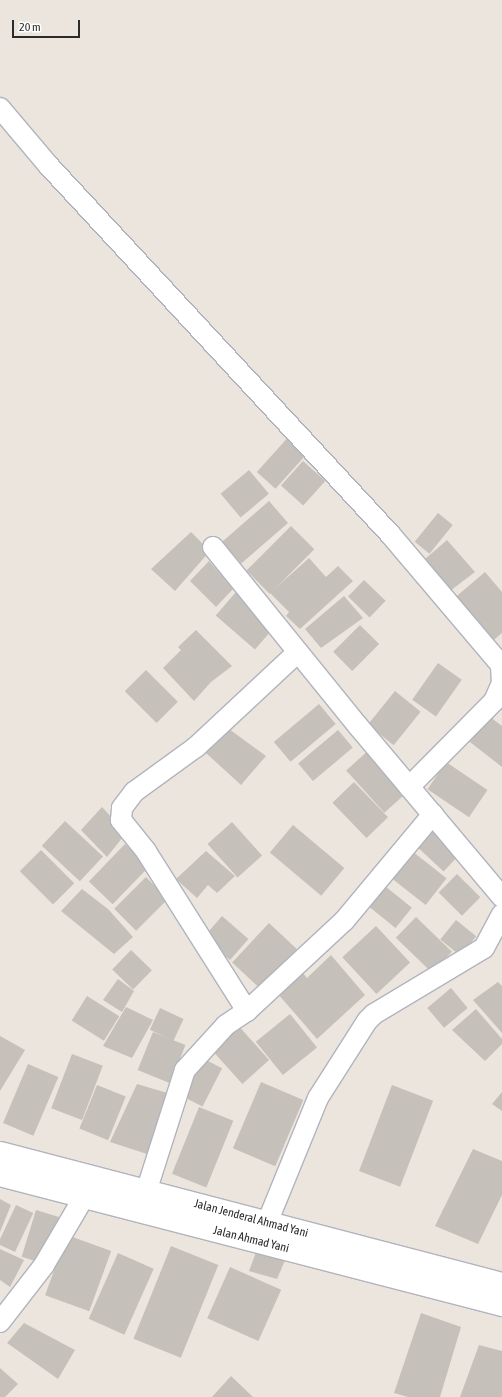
<!DOCTYPE html>
<style>
body{margin:0}
#map{position:relative;width:502px;height:1397px;overflow:hidden;background:#ece5dd;font-family:"Asap Condensed",sans-serif}
div>[style]{position:absolute}
[style*='--x']{left:calc(var(--x)*1px);top:calc(var(--y)*1px);width:calc(var(--w)*1px);rotate:calc(var(--a)*1deg)}
.building>*{inset:0;background:#c5c0b9;transform-origin:0 0}
.roads{filter:drop-shadow(1px 0 #b1b4be) drop-shadow(-1px 0 #b1b4be) drop-shadow(0 1px #b1b4be) drop-shadow(0 -1px #b1b4be)}
.minor>*{height:20px;margin:-10px;padding:0 10px;transform-origin:10px;border-radius:10px;background:#fff}
.secondary>*{height:22px;margin:-11px;padding:0 11px;transform-origin:11px;border-radius:11px;background:#fff}
span{translate:-50% -50%;white-space:nowrap;text-align:center;line-height:1.15;-webkit-text-stroke:3px #fff;paint-order:stroke}
.street-label{font-size:12px;color:#2b2b2b}
.scale{position:absolute;left:12px;top:20px;width:68px;height:18px;box-sizing:border-box;border:2px solid #2b2b2b;border-top:0;padding-left:5px;font-size:12px;line-height:14px;white-space:nowrap;color:#2b2b2b;-webkit-text-stroke:3px #fff;paint-order:stroke}
</style>
<div id="map">
<div class="building">
<i style="left:291px;top:434px;width:25px;height:51px;rotate:42deg"></i>
<i style="left:303px;top:461px;width:30px;height:33px;rotate:42deg"></i>
<i style="left:249px;top:470px;width:31px;height:37px;rotate:50deg"></i>
<i style="left:269px;top:501px;width:29px;height:62px;rotate:49deg"></i>
<i style="left:438px;top:513px;width:19px;height:37px;rotate:39deg"></i>
<i style="left:291px;top:526px;width:33px;height:63px;rotate:45deg"></i>
<i style="clip-path:polygon(191px 532px,210px 551px,175px 591px,151px 569px)"></i>
<i style="clip-path:polygon(447px 540px,475px 572px,446px 594px,417px 566px)"></i>
<i style="clip-path:polygon(309px 558px,326px 577px,338px 566px,353px 581px,300px 629px,286px 616px,289px 612px,270px 593px)"></i>
<i style="clip-path:polygon(209px 561px,233px 589px,216px 607px,190px 581px)"></i>
<i style="clip-path:polygon(485px 572px,502px 592px,502px 633px,489px 644px,451px 601px)"></i>
<i style="left:364px;top:580px;width:30px;height:23px;rotate:44deg"></i>
<i style="left:236px;top:592px;width:52px;height:31px;rotate:41deg"></i>
<i style="clip-path:polygon(344px 596px,363px 618px,321px 648px,305px 629px)"></i>
<i style="left:360px;top:625px;width:27px;height:38px;rotate:45deg"></i>
<i style="clip-path:polygon(196px 630px,232px 666px,211px 682px,194px 701px,163px 668px,181px 650px,178px 647px)"></i>
<i style="left:438px;top:663px;width:29px;height:45px;rotate:35deg"></i>
<i style="left:146px;top:670px;width:45px;height:30px;rotate:45deg"></i>
<i style="left:395px;top:691px;width:33px;height:43px;rotate:39deg"></i>
<i style="left:319px;top:704px;width:26px;height:59px;rotate:50deg"></i>
<i style="clip-path:polygon(489px 716px,502px 726px,502px 767px,470px 742px)"></i>
<i style="clip-path:polygon(229px 729px,266px 756px,241px 785px,206px 753px)"></i>
<i style="left:338px;top:730px;width:23px;height:52px;rotate:50deg"></i>
<i style="left:370px;top:749px;width:57px;height:32px;rotate:48deg"></i>
<i style="left:446px;top:762px;width:50px;height:33px;rotate:34deg"></i>
<i style="left:354px;top:782px;width:49px;height:30px;rotate:46deg"></i>
<i style="clip-path:polygon(102px 807px,126px 833px,107px 857px,81px 830px)"></i>
<i style="left:65px;top:821px;width:52px;height:34px;rotate:43deg"></i>
<i style="left:232px;top:822px;width:45px;height:33px;rotate:48deg"></i>
<i style="left:293px;top:825px;width:67px;height:36px;rotate:40deg"></i>
<i style="left:430px;top:826px;width:41px;height:24px;rotate:43deg"></i>
<i style="left:125px;top:844px;width:33px;height:52px;rotate:44deg"></i>
<i style="left:408px;top:848px;width:49px;height:34px;rotate:38deg"></i>
<i style="left:41px;top:850px;width:47px;height:30px;rotate:45deg"></i>
<i style="clip-path:polygon(206px 851px,235px 876px,217px 893px,208px 885px,197px 898px,176px 879px)"></i>
<i style="left:457px;top:874px;width:33px;height:26px;rotate:45deg"></i>
<i style="left:146px;top:877px;width:31px;height:45px;rotate:45deg"></i>
<i style="left:380px;top:882px;width:41px;height:26px;rotate:39deg"></i>
<i style="clip-path:polygon(82px 889px,108px 909px,133px 937px,114px 954px,61px 911px)"></i>
<i style="left:222px;top:916px;width:35px;height:28px;rotate:41deg"></i>
<i style="left:416px;top:917px;width:50px;height:29px;rotate:44deg"></i>
<i style="left:456px;top:920px;width:26px;height:25px;rotate:39deg"></i>
<i style="left:269px;top:923px;width:38px;height:54px;rotate:43deg"></i>
<i style="left:376px;top:926px;width:50px;height:46px;rotate:47deg"></i>
<i style="left:131px;top:950px;width:29px;height:27px;rotate:44deg"></i>
<i style="clip-path:polygon(331px 955px,365px 995px,317px 1039px,278px 994px,302px 972px,307px 978px)"></i>
<i style="clip-path:polygon(118px 979px,134px 991px,122px 1012px,103px 1000px)"></i>
<i style="clip-path:polygon(498px 982px,502px 986px,502px 1033px,473px 1000px)"></i>
<i style="left:451px;top:988px;width:26px;height:31px;rotate:50deg"></i>
<i style="left:87px;top:996px;width:38px;height:29px;rotate:32deg"></i>
<i style="clip-path:polygon(126px 1007px,153px 1020px,132px 1058px,103px 1046px)"></i>
<i style="left:160px;top:1008px;width:26px;height:24px;rotate:25deg"></i>
<i style="clip-path:polygon(476px 1009px,502px 1039px,502px 1044px,485px 1061px,452px 1030px)"></i>
<i style="left:290px;top:1014px;width:43px;height:44px;rotate:51deg"></i>
<i style="left:235px;top:1022px;width:51px;height:36px;rotate:48deg"></i>
<i style="left:153px;top:1032px;width:35px;height:41px;rotate:22deg"></i>
<i style="clip-path:polygon(0 1036px,25px 1050px,0 1091px)"></i>
<i style="left:72px;top:1054px;width:33px;height:58px;rotate:21deg"></i>
<i style="left:198px;top:1056px;width:27px;height:43px;rotate:27deg"></i>
<i style="left:28px;top:1064px;width:33px;height:64px;rotate:23deg"></i>
<i style="left:261px;top:1082px;width:46px;height:72px;rotate:23deg"></i>
<i style="clip-path:polygon(137px 1084px,174px 1095px,147px 1154px,110px 1142px)"></i>
<i style="left:97px;top:1085px;width:31px;height:47px;rotate:22deg"></i>
<i style="left:392px;top:1085px;width:44px;height:92px;rotate:21deg"></i>
<i style="clip-path:polygon(502px 1092px,502px 1111px,492px 1104px)"></i>
<i style="left:199px;top:1107px;width:37px;height:72px;rotate:22deg"></i>
<i style="clip-path:polygon(473px 1149px,502px 1161px,502px 1195px,478px 1244px,435px 1226px)"></i>
<i style="clip-path:polygon(0 1199px,11px 1205px,0 1232px)"></i>
<i style="left:16px;top:1205px;width:19px;height:43px;rotate:25deg"></i>
<i style="left:36px;top:1210px;width:24px;height:49px;rotate:17deg"></i>
<i style="left:67px;top:1235px;width:47px;height:64px;rotate:20deg"></i>
<i style="left:171px;top:1246px;width:51px;height:100px;rotate:22deg"></i>
<i style="clip-path:polygon(258px 1247px,286px 1258px,277px 1279px,249px 1271px)"></i>
<i style="clip-path:polygon(0 1249px,24px 1260px,10px 1287px,0 1280px)"></i>
<i style="left:118px;top:1253px;width:39px;height:72px;rotate:24deg"></i>
<i style="left:230px;top:1267px;width:56px;height:56px;rotate:24deg"></i>
<i style="clip-path:polygon(421px 1313px,461px 1327px,440px 1397px,408px 1397px,394px 1393px)"></i>
<i style="clip-path:polygon(24px 1323px,75px 1350px,58px 1379px,7px 1343px)"></i>
<i style="clip-path:polygon(479px 1345px,502px 1351px,502px 1397px,460px 1397px)"></i>
<i style="clip-path:polygon(0 1368px,18px 1384px,5px 1397px,0 1397px)"></i>
<i style="clip-path:polygon(231px 1376px,253px 1397px,212px 1397px)"></i>
</div>
<div class="roads">
<div class="minor">
<i style="--x:0;--y:108;--w:76;--a:49.8"></i>
<i style="--x:49;--y:166;--w:502;--a:47.18"></i>
<i style="--x:390;--y:534;--w:172;--a:49.7"></i>
<i style="--x:501;--y:665;--w:17;--a:87"></i>
<i style="--x:213;--y:547;--w:230;--a:51"></i>
<i style="--x:358;--y:726;--w:224;--a:49.9"></i>
<i style="--x:409;--y:787;--w:121;--a:-45.3"></i>
<i style="--x:494;--y:701;--w:20;--a:-66"></i>
<i style="--x:247;--y:1011;--w:189;--a:-122.3"></i>
<i style="--x:146;--y:851;--w:40;--a:-129"></i>
<i style="--x:121;--y:820;--w:12;--a:-85"></i>
<i style="--x:122;--y:808;--w:20;--a:-53"></i>
<i style="--x:134;--y:792;--w:77;--a:-36"></i>
<i style="--x:196;--y:747;--w:139;--a:-43"></i>
<i style="--x:146;--y:1192;--w:128;--a:-72.3"></i>
<i style="--x:185;--y:1070;--w:61;--a:-47.7"></i>
<i style="--x:226;--y:1025;--w:25;--a:-34"></i>
<i style="--x:247;--y:1011;--w:132;--a:-42.9"></i>
<i style="--x:344;--y:921;--w:139;--a:-50.2"></i>
<i style="--x:267;--y:1223;--w:135;--a:-67.8"></i>
<i style="--x:318;--y:1098;--w:91;--a:-57.5"></i>
<i style="--x:367;--y:1021;--w:10;--a:-45"></i>
<i style="--x:374;--y:1014;--w:128;--a:-31"></i>
<i style="--x:484;--y:948;--w:38;--a:-62"></i>
<i style="--x:0;--y:1322;--w:72;--a:-52.3"></i>
<i style="--x:44;--y:1265;--w:79;--a:-59.5"></i>
</div>
<div class="secondary">
<i style="--x:0;--y:1153;--w:519;--a:14.63"></i>
<i style="--x:0;--y:1175;--w:519;--a:14.52"></i>
</div>
</div>
<div class="street-label">
<span style="left:251px;top:1219px;rotate:15deg">Jalan Jenderal Ahmad Yani</span>
<span style="left:251px;top:1240px;rotate:14deg">Jalan Ahmad Yani</span>
</div>
<div class="scale">20 m</div>
</div>
